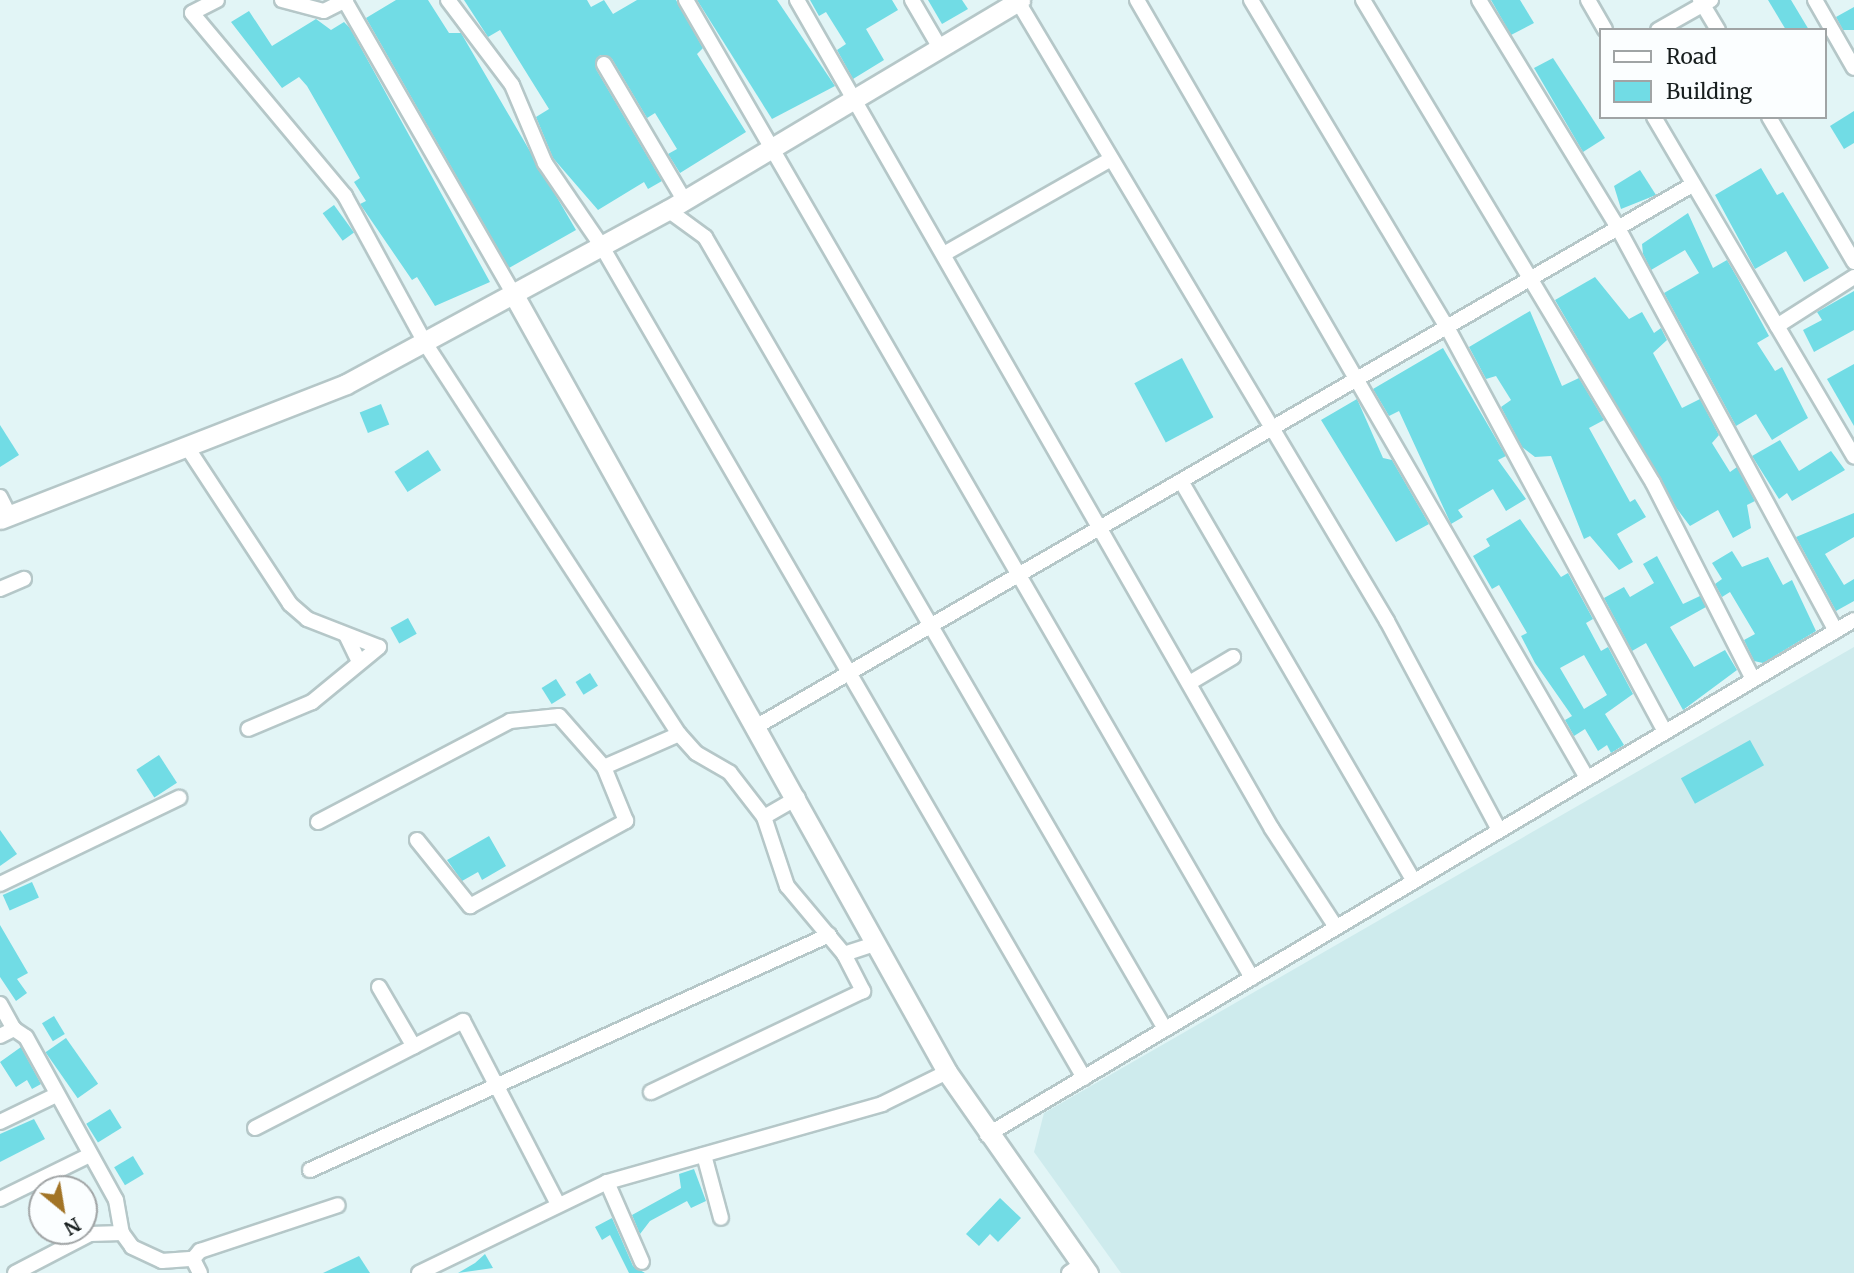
<!DOCTYPE html>
<style>
body{margin:0}
#map{position:relative;width:1854px;height:1273px;overflow:hidden;background:#e2f5f6;font-family:Merriweather,serif}
div>[style]{position:absolute}
[style*='--x']{left:calc(var(--x)*1px);top:calc(var(--y)*1px);width:calc(var(--w)*1px);rotate:calc(var(--a)*1deg)}
.built>*{inset:0;background:#ceebed}
.building>*{inset:0;background:#71dce5;transform-origin:0 0}
.roads{filter:drop-shadow(2px 0 #b5c7c8) drop-shadow(-2px 0 #b5c7c8) drop-shadow(0 2px #b5c7c8) drop-shadow(0 -2px #b5c7c8)}
.street>*{height:14px;margin:-7px;padding:0 7px;transform-origin:7px;border-radius:7px;background:#fff}
.secondary>*{height:19px;margin:-9.5px;padding:0 9.5px;transform-origin:9.5px;border-radius:9.5px;background:#fff}
span{translate:-50% -50%;white-space:nowrap;text-align:center;line-height:1.15;-webkit-text-stroke:5px #fbfeff;paint-order:stroke}
.legend{position:absolute;left:1599px;top:28px;width:228px;height:91px;box-sizing:border-box;background:#fbfeff;border:2px solid #a0a4a5;margin:0;padding:9px 12px;list-style:none;font-size:21px;color:#171e1e}
.legend li{display:flex;align-items:center;gap:14px;height:35px}
.legend b{width:35px;border:2px solid #a0a4a5}
.north{position:absolute;left:28px;top:1175px;width:70px;height:70px;box-sizing:border-box;background:#fbfeff;border:2px solid #a0a4a5;border-radius:50%;rotate:150deg;font-size:19px;font-weight:700;line-height:28px;text-align:center;color:#171e1e}
.north::after{content:'';display:block;margin:auto;width:24px;height:32px;background:#a27426;clip-path:polygon(50% 0,100% 100%,50% 72%,0 100%)}
</style>
<div id="map">
<div class="built">
<i style="clip-path:polygon(1854px 647px,1854px 1273px,1121px 1273px,1034px 1152px,1044px 1113px)"></i>
</div>
<div class="building">
<i style="clip-path:polygon(396px 0,428px 0,449px 33px,461px 33px,576px 230px,509px 268px,366px 18px)"></i>
<i style="clip-path:polygon(464px 0,587px 0,591px 7px,604px 0,613px 14px,637px 0,676px 0,703px 48px,697px 54px,746px 132px,680px 173px,668px 154px,677px 149px,655px 113px,647px 118px,612px 59px,600px 55px,596px 69px,662px 181px,648px 189px,644px 182px,598px 210px,553px 158px,536px 117px,549px 109px,500px 30px,488px 37px)"></i>
<i style="clip-path:polygon(697px 0,777px 0,835px 86px,772px 119px)"></i>
<i style="clip-path:polygon(810px 0,892px 0,898px 10px,866px 29px,884px 60px,853px 79px,837px 50px,846px 44px,826px 12px,819px 16px)"></i>
<i style="clip-path:polygon(928px 0,962px 0,968px 9px,942px 24px)"></i>
<i style="clip-path:polygon(1491px 0,1520px 0,1534px 23px,1511px 35px)"></i>
<i style="clip-path:polygon(1768px 0,1791px 0,1809px 30px,1786px 30px)"></i>
<i style="clip-path:polygon(1854px 7px,1854px 30px,1843px 30px,1836px 17px)"></i>
<i style="clip-path:polygon(249px 11px,272px 46px,316px 19px,331px 30px,344px 22px,350px 28px,490px 282px,435px 306px,417px 277px,412px 280px,360px 204px,366px 201px,354px 182px,360px 178px,307px 86px,299px 77px,282px 88px,231px 22px)"></i>
<i style="clip-path:polygon(1553px 58px,1605px 138px,1583px 152px,1534px 68px)"></i>
<i style="clip-path:polygon(1854px 111px,1854px 143px,1844px 149px,1830px 126px)"></i>
<i style="clip-path:polygon(1761px 168px,1777px 195px,1783px 192px,1829px 268px,1804px 282px,1786px 251px,1755px 269px,1715px 195px)"></i>
<i style="clip-path:polygon(1640px 170px,1656px 195px,1621px 209px,1614px 186px)"></i>
<i style="left:334px;top:205px;width:34px;height:14px;rotate:54deg"></i>
<i style="clip-path:polygon(1688px 213px,1713px 268px,1727px 260px,1738px 279px,1769px 336px,1757px 343px,1775px 371px,1782px 367px,1808px 418px,1772px 440px,1756px 414px,1736px 426px,1664px 293px,1699px 273px,1685px 250px,1651px 270px,1643px 254px,1642px 244px)"></i>
<i style="clip-path:polygon(1595px 277px,1629px 319px,1642px 312px,1654px 333px,1661px 328px,1667px 340px,1653px 353px,1682px 408px,1700px 399px,1719px 435px,1712px 443px,1730px 472px,1737px 467px,1755px 501px,1747px 505px,1751px 528px,1733px 538px,1718px 510px,1690px 526px,1677px 509px,1555px 300px)"></i>
<i style="clip-path:polygon(1854px 291px,1854px 330px,1814px 352px,1803px 330px,1822px 320px,1817px 312px)"></i>
<i style="clip-path:polygon(1530px 311px,1562px 386px,1579px 378px,1604px 420px,1589px 428px,1630px 502px,1635px 499px,1646px 517px,1617px 534px,1633px 562px,1619px 570px,1590px 536px,1584px 539px,1551px 456px,1535px 457px,1522px 447px,1501px 407px,1511px 400px,1496px 376px,1486px 379px,1469px 347px)"></i>
<i style="clip-path:polygon(1443px 348px,1506px 456px,1498px 460px,1526px 499px,1506px 511px,1493px 489px,1458px 510px,1463px 517px,1451px 524px,1399px 411px,1389px 416px,1373px 389px)"></i>
<i style="left:1182px;top:358px;width:67px;height:54px;rotate:62deg"></i>
<i style="clip-path:polygon(1854px 364px,1854px 426px,1827px 379px)"></i>
<i style="clip-path:polygon(1357px 399px,1383px 458px,1392px 460px,1429px 524px,1396px 542px,1321px 420px)"></i>
<i style="left:381px;top:404px;width:22px;height:23px;rotate:68deg"></i>
<i style="clip-path:polygon(0 425px,19px 455px,0 467px)"></i>
<i style="clip-path:polygon(1780px 440px,1799px 471px,1831px 451px,1845px 470px,1792px 501px,1787px 493px,1779px 499px,1752px 456px)"></i>
<i style="left:428px;top:450px;width:24px;height:40px;rotate:57deg"></i>
<i style="clip-path:polygon(1854px 513px,1854px 537px,1825px 554px,1844px 585px,1854px 579px,1854px 601px,1836px 611px,1796px 537px)"></i>
<i style="clip-path:polygon(evenodd,1520px 519px,1561px 577px,1568px 573px,1593px 619px,1586px 623px,1601px 651px,1608px 647px,1633px 694px,1605px 714px,1624px 745px,1611px 753px,1607px 745px,1598px 751px,1585px 729px,1574px 736px,1565px 720px,1572px 716px,1535px 663px,1521px 636px,1527px 633px,1499px 585px,1492px 589px,1473px 556px,1490px 546px,1486px 539px,1520px 519px,1584px 655px,1607px 695px,1584px 709px,1560px 668px,1584px 655px)"></i>
<i style="clip-path:polygon(1732px 551px,1742px 567px,1768px 557px,1783px 585px,1792px 580px,1816px 631px,1763px 663px,1754px 661px,1744px 640px,1755px 634px,1730px 592px,1722px 597px,1715px 584px,1722px 579px,1712px 563px)"></i>
<i style="clip-path:polygon(1657px 556px,1683px 604px,1700px 596px,1706px 607px,1670px 627px,1694px 667px,1725px 650px,1737px 670px,1683px 710px,1646px 643px,1632px 651px,1604px 598px,1624px 587px,1630px 597px,1654px 583px,1643px 564px)"></i>
<i style="left:408px;top:618px;width:18px;height:20px;rotate:61deg"></i>
<i style="left:590px;top:673px;width:15px;height:17px;rotate:58deg"></i>
<i style="left:556px;top:679px;width:19px;height:17px;rotate:58deg"></i>
<i style="left:1750px;top:740px;width:29px;height:79px;rotate:61deg"></i>
<i style="left:159px;top:755px;width:33px;height:27px;rotate:57deg"></i>
<i style="clip-path:polygon(0 830px,17px 854px,0 866px)"></i>
<i style="clip-path:polygon(489px 836px,506px 866px,482px 880px,478px 872px,462px 881px,447px 860px)"></i>
<i style="left:32px;top:882px;width:17px;height:32px;rotate:66deg"></i>
<i style="clip-path:polygon(0 925px,28px 973px,17px 979px,27px 993px,16px 1001px,0 977px)"></i>
<i style="left:54px;top:1016px;width:21px;height:14px;rotate:59deg"></i>
<i style="left:66px;top:1038px;width:56px;height:25px;rotate:55deg"></i>
<i style="clip-path:polygon(21px 1047px,41px 1084px,32px 1089px,27px 1080px,16px 1087px,0 1062px)"></i>
<i style="left:110px;top:1109px;width:22px;height:28px;rotate:58deg"></i>
<i style="clip-path:polygon(34px 1119px,45px 1139px,0 1162px,0 1134px)"></i>
<i style="left:133px;top:1156px;width:21px;height:22px;rotate:59deg"></i>
<i style="clip-path:polygon(694px 1169px,706px 1201px,691px 1208px,687px 1201px,650px 1221px,640px 1234px,632px 1215px,681px 1188px,679px 1174px)"></i>
<i style="clip-path:polygon(1000px 1198px,1021px 1218px,998px 1242px,990px 1234px,979px 1246px,966px 1234px)"></i>
<i style="clip-path:polygon(612px 1218px,633px 1266px,645px 1273px,629px 1273px,610px 1235px,602px 1240px,595px 1227px)"></i>
<i style="clip-path:polygon(485px 1254px,493px 1268px,458px 1273px,475px 1263px)"></i>
<i style="clip-path:polygon(359px 1256px,370px 1273px,323px 1273px)"></i>
</div>
<div class="roads">
<div class="street">
<i style="--x:217;--y:0;--w:28;--a:153"></i>
<i style="--x:192;--y:13;--w:239;--a:50.1"></i>
<i style="--x:345;--y:196;--w:167;--a:61.4"></i>
<i style="--x:425;--y:343;--w:466;--a:57"></i>
<i style="--x:679;--y:734;--w:25;--a:48"></i>
<i style="--x:696;--y:753;--w:39;--a:30"></i>
<i style="--x:730;--y:773;--w:56;--a:52.3"></i>
<i style="--x:764;--y:817;--w:73;--a:71.6"></i>
<i style="--x:787;--y:886;--w:89;--a:50"></i>
<i style="--x:844;--y:954;--w:42;--a:62.8"></i>
<i style="--x:863;--y:991;--w:235;--a:154.5"></i>
<i style="--x:282;--y:0;--w:43;--a:14.7"></i>
<i style="--x:324;--y:11;--w:25;--a:-27"></i>
<i style="--x:448;--y:0;--w:106;--a:53"></i>
<i style="--x:512;--y:85;--w:85;--a:67.1"></i>
<i style="--x:545;--y:163;--w:99;--a:55.7"></i>
<i style="--x:601;--y:245;--w:963;--a:59.89"></i>
<i style="--x:686;--y:0;--w:1130;--a:59.94"></i>
<i style="--x:797;--y:0;--w:955;--a:60.19"></i>
<i style="--x:1272;--y:829;--w:117;--a:56.9"></i>
<i style="--x:912;--y:0;--w:56;--a:59.7"></i>
<i style="--x:1017;--y:0;--w:723;--a:59.21"></i>
<i style="--x:1387;--y:621;--w:237;--a:61.8"></i>
<i style="--x:1137;--y:0;--w:899;--a:59.95"></i>
<i style="--x:1251;--y:0;--w:381;--a:59.1"></i>
<i style="--x:1447;--y:327;--w:460;--a:61.7"></i>
<i style="--x:1363;--y:0;--w:563;--a:59.02"></i>
<i style="--x:1653;--y:483;--w:220;--a:63"></i>
<i style="--x:1479;--y:0;--w:267;--a:58.6"></i>
<i style="--x:1618;--y:228;--w:458;--a:61.6"></i>
<i style="--x:1588;--y:0;--w:34;--a:60"></i>
<i style="--x:1700;--y:0;--w:35;--a:59"></i>
<i style="--x:1815;--y:0;--w:78;--a:60.2"></i>
<i style="--x:345;--y:1;--w:341;--a:60.1"></i>
<i style="--x:1658;--y:30;--w:61;--a:-29.5"></i>
<i style="--x:604;--y:64;--w:158;--a:59.5"></i>
<i style="--x:1654;--y:117;--w:394;--a:59.5"></i>
<i style="--x:1769;--y:117;--w:168;--a:59.6"></i>
<i style="--x:668;--y:210;--w:46;--a:36.1"></i>
<i style="--x:705;--y:237;--w:916;--a:59.85"></i>
<i style="--x:944;--y:254;--w:192;--a:-29.6"></i>
<i style="--x:1777;--y:326;--w:91;--a:-32.5"></i>
<i style="--x:189;--y:450;--w:184;--a:56.7"></i>
<i style="--x:290;--y:604;--w:23;--a:41"></i>
<i style="--x:307;--y:619;--w:77;--a:21.3"></i>
<i style="--x:379;--y:647;--w:87;--a:140.6"></i>
<i style="--x:312;--y:702;--w:69;--a:157.1"></i>
<i style="--x:1181;--y:481;--w:463;--a:59.8"></i>
<i style="--x:0;--y:497;--w:20;--a:63"></i>
<i style="--x:0;--y:589;--w:26;--a:-23"></i>
<i style="--x:346;--y:635;--w:30;--a:64"></i>
<i style="--x:1191;--y:682;--w:49;--a:-30.8"></i>
<i style="--x:759;--y:725;--w:1078;--a:-30.06"></i>
<i style="--x:764;--y:817;--w:39;--a:-30"></i>
<i style="--x:318;--y:822;--w:217;--a:-27.7"></i>
<i style="--x:510;--y:721;--w:49;--a:-5.8"></i>
<i style="--x:559;--y:716;--w:68;--a:48.6"></i>
<i style="--x:604;--y:767;--w:82;--a:-23.7"></i>
<i style="--x:417;--y:840;--w:85;--a:51.2"></i>
<i style="--x:470;--y:906;--w:178;--a:-28.6"></i>
<i style="--x:626;--y:821;--w:58;--a:-112.2"></i>
<i style="--x:0;--y:884;--w:199;--a:-25.7"></i>
<i style="--x:844;--y:954;--w:35;--a:-18"></i>
<i style="--x:379;--y:987;--w:69;--a:59.7"></i>
<i style="--x:0;--y:1004;--w:29;--a:61"></i>
<i style="--x:0;--y:1036;--w:16;--a:-27"></i>
<i style="--x:14;--y:1029;--w:14;--a:34"></i>
<i style="--x:26;--y:1037;--w:186;--a:61.1"></i>
<i style="--x:116;--y:1200;--w:34;--a:80"></i>
<i style="--x:0;--y:1122;--w:62;--a:-25.7"></i>
<i style="--x:255;--y:1128;--w:234;--a:-27.2"></i>
<i style="--x:463;--y:1021;--w:204;--a:62.6"></i>
<i style="--x:987;--y:1135;--w:1008;--a:-30.71"></i>
<i style="--x:704;--y:1155;--w:65;--a:74.9"></i>
<i style="--x:310;--y:1170;--w:570;--a:-24.36"></i>
<i style="--x:607;--y:1182;--w:87;--a:66.4"></i>
<i style="--x:0;--y:1199;--w:100;--a:-26.1"></i>
<i style="--x:15;--y:1273;--w:85;--a:-27.5"></i>
<i style="--x:90;--y:1234;--w:32;--a:-2"></i>
<i style="--x:122;--y:1233;--w:17;--a:54"></i>
<i style="--x:132;--y:1247;--w:33;--a:25"></i>
<i style="--x:162;--y:1261;--w:31;--a:-4"></i>
<i style="--x:200;--y:1273;--w:16;--a:-117"></i>
<i style="--x:193;--y:1259;--w:11;--a:-49"></i>
<i style="--x:200;--y:1251;--w:145;--a:-18.4"></i>
<i style="--x:419;--y:1273;--w:209;--a:-25.8"></i>
<i style="--x:607;--y:1182;--w:286;--a:-15.8"></i>
<i style="--x:882;--y:1104;--w:72;--a:-26.2"></i>
<i style="--x:1069;--y:1273;--w:16;--a:-35"></i>
</div>
<div class="secondary">
<i style="--x:515;--y:297;--w:887;--a:60.86"></i>
<i style="--x:947;--y:1072;--w:246;--a:55"></i>
<i style="--x:0;--y:519;--w:371;--a:-21.3"></i>
<i style="--x:346;--y:384;--w:366;--a:-28.4"></i>
<i style="--x:668;--y:210;--w:410;--a:-30.8"></i>
</div>
</div>
<ul class="legend">
<li><b style="height:9px;background:#fff"></b>Road</li>
<li><b style="height:19px;background:#71dce5"></b>Building</li>
</ul>
<div class="north">N</div>
</div>
